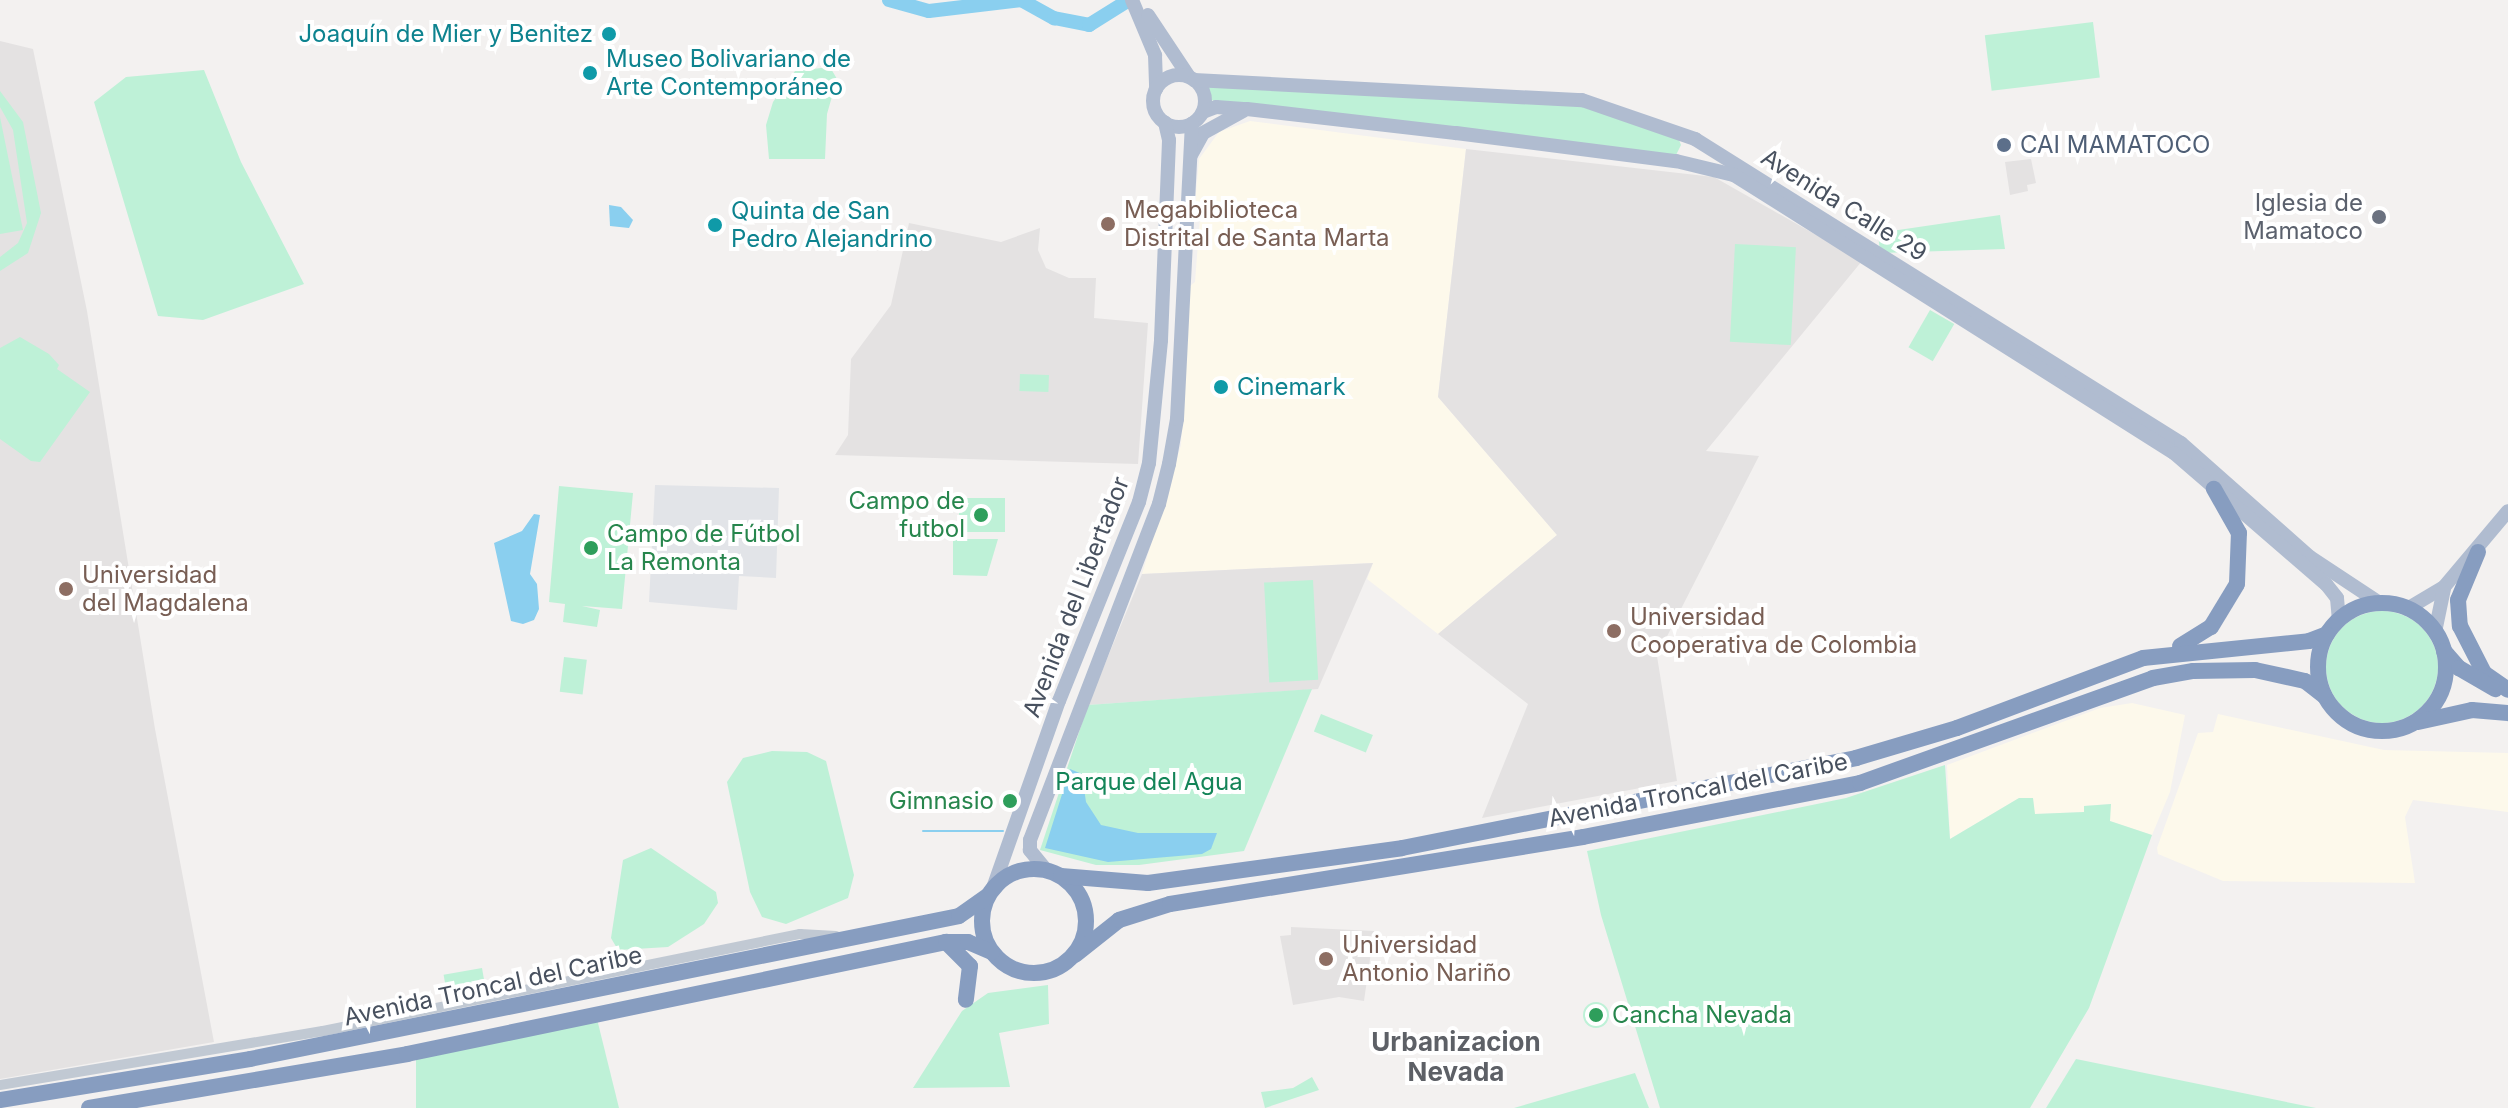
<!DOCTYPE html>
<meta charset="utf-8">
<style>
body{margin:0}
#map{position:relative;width:2508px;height:1108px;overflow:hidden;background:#f3f1f0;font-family:Inter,sans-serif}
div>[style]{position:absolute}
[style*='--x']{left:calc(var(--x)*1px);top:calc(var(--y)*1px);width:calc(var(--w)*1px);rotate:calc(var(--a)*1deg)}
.commercial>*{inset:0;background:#fdf9eb}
.education>*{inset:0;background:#e4e2e2}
.airport>*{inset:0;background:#e2e4e8}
.green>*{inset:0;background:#bef1d7;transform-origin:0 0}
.round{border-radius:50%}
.water>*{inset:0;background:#8acfef}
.stream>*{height:2px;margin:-1px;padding:0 1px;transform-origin:1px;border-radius:1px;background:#8acfef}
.river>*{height:14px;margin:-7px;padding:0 7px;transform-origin:7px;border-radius:7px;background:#8acfef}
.minor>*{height:10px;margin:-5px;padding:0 5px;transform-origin:5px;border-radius:5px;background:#c1c9d3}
.major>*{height:14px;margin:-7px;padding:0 7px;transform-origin:7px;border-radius:7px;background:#b0bcd0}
.major>.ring{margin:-7px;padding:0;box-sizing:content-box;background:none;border:14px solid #b0bcd0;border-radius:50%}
.highway>*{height:16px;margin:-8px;padding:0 8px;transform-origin:8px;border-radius:8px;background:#879dc0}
.highway>.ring{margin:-8px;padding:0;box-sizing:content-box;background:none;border:16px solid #879dc0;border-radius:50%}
.dots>*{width:22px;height:22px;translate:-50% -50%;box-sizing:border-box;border:4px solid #fff;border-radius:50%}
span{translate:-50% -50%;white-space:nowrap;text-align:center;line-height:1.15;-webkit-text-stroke:8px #fff;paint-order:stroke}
.culture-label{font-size:24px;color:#0d838f}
.right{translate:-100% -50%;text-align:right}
.left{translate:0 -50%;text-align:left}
.service-label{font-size:24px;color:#4e5e75}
.worship-label{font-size:24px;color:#5b616d}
.street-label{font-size:24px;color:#48515f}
.education-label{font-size:24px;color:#785e54}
.leisure-label{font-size:24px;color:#27864d}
.park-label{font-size:24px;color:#148458}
.neighbourhood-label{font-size:26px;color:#5d6066;font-weight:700}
</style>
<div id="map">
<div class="commercial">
<i style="clip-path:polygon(1250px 121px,1466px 149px,1438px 397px,1557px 535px,1438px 634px,1367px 579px,1373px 563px,1142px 574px,1181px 445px,1190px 286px,1195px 282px,1200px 218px,1194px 215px,1199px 159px,1219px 132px)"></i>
<i style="clip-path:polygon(2132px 703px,2185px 715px,2170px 792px,2152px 835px,2110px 821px,2110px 804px,2084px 806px,2084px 812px,2034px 814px,2033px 798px,2019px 798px,1950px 839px,1947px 765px,2100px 708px)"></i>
<i style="clip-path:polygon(2218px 714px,2384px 750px,2508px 753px,2508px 812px,2413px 800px,2405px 817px,2415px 883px,2223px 881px,2158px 854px,2157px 848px,2198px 733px,2213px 732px)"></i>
</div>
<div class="education">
<i style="clip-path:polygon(0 41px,33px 49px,87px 311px,155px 729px,214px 1042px,0 1079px)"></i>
<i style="clip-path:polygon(1466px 149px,1714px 177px,1862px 261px,1706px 451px,1759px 456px,1657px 656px,1677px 781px,1482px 818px,1528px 704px,1438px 634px,1557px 535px,1438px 397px)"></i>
<i style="clip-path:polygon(2031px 159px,2036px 183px,2027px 185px,2028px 191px,2010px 195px,2005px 162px)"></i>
<i style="clip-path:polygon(909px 223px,1001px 242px,1040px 228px,1038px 250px,1046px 268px,1069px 278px,1096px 278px,1094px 318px,1148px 323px,1138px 464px,835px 455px,848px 435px,851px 359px,891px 305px)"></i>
<i style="clip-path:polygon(1373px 563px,1318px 689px,1088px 705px,1142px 574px)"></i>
<i style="clip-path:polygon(1291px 927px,1374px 931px,1364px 1001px,1339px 997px,1293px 1005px,1280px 936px,1291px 935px)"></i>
</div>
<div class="airport">
<i style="clip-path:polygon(655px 485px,779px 488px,776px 578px,739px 576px,737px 610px,649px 602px)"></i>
</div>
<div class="green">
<i style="left:2093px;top:22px;width:56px;height:109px;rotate:83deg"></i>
<i style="clip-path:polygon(830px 67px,837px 79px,827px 114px,825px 159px,769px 159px,766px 125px,773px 102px,795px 71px)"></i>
<i style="clip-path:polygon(204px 70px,241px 162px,304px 284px,203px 320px,158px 316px,94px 102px,126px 77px)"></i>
<i style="clip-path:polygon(1204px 80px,1590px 107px,1679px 140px,1681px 145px,1676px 155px,1209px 100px)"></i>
<i style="clip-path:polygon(0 91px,23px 122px,41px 213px,28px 253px,0 271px,0 257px,18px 243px,27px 223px,13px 130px,0 107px)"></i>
<i style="clip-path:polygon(0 117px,23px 230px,0 234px)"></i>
<i style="clip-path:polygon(2000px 215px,2005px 249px,1880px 253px,1878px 233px)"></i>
<i style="left:1735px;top:244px;width:61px;height:98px;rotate:3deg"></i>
<i style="left:1930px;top:310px;width:28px;height:43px;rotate:30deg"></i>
<i style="clip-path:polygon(20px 337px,49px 354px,59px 365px,57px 369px,90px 392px,40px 462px,31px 461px,0 439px,0 348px)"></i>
<i style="left:1020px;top:374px;width:29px;height:17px;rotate:2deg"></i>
<i style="clip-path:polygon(559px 486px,633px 493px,622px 609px,582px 606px,600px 610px,597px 627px,563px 622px,565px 604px,549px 602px)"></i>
<i style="left:959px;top:498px;width:46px;height:34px"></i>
<i style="clip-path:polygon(953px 539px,998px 539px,987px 576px,953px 575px)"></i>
<i style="left:1313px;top:580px;width:100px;height:49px;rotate:87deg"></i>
<i class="round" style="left:2326px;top:611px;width:112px;height:112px"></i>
<i style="left:564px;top:657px;width:23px;height:35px;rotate:7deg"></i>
<i style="clip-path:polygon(1312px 689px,1244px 851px,1139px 865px,1096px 865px,1040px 850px,1088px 705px)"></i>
<i style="left:1321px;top:714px;width:56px;height:19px;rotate:22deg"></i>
<i style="clip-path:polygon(772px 751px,807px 752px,826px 761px,854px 875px,848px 898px,786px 924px,762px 917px,750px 892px,727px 782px,743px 758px)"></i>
<i style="clip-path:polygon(1945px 765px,1950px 839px,2019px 798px,2033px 798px,2035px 814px,2084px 812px,2084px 806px,2111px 804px,2110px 821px,2152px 835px,2089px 1008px,2030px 1108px,1660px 1108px,1601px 915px,1587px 851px,1846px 798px)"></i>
<i style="clip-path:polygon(651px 848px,716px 892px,718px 903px,704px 924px,668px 947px,618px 950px,611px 938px,623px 860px)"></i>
<i style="left:482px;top:968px;width:23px;height:39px;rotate:80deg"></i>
<i style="clip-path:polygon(1048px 985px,1049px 1024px,999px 1033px,1010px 1087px,913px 1088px,962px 1011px,988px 993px)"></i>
<i class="round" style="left:1583px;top:1002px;width:26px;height:26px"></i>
<i style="clip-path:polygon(597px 1019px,619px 1108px,416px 1108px,416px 1059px)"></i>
<i style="clip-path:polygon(2076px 1059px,2316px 1108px,2046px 1108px)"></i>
<i style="clip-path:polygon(1635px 1073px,1649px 1108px,1514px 1108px)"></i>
<i style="clip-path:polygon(1312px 1077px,1319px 1090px,1265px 1108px,1261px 1092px,1293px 1088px)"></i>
</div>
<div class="water">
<i style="clip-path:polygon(609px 205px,621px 207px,633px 220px,629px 228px,610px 226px)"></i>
<i style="clip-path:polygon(534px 514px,540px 515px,530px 574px,537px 584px,539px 609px,534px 620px,523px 624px,511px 621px,494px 543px,522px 531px)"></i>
<i style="clip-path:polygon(1070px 769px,1082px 774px,1086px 802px,1101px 825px,1138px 833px,1217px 833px,1211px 849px,1202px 854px,1108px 862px,1045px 848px)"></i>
</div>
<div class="stream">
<i style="--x:923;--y:831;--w:80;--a:0"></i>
</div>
<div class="river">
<i style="--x:889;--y:0;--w:41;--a:15.4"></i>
<i style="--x:929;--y:11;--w:93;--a:-6.8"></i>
<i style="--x:1021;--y:0;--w:38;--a:29"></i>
<i style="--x:1054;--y:18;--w:36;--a:11"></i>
<i style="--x:1089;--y:25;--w:47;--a:-32"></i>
</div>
<div class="minor">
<i style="--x:0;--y:1085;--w:327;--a:-9.5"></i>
<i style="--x:323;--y:1031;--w:487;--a:-11.5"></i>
<i style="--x:800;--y:934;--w:36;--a:3"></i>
</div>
<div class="major">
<i style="--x:1132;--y:0;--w:60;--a:67.3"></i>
<i style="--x:1155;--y:55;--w:34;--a:88"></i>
<i style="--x:1148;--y:15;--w:74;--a:56.5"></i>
<i class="ring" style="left:1153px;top:75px;width:38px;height:38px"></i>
<i style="--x:1194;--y:80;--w:389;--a:3"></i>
<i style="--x:1582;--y:100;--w:120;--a:19"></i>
<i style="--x:1695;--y:139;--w:573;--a:32.03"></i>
<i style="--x:2181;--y:443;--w:172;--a:41.5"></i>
<i style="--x:2310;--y:557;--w:85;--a:33.5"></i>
<i style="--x:1203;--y:112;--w:14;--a:-21"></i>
<i style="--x:1216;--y:107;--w:31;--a:4"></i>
<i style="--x:1247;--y:109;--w:210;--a:6.6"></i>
<i style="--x:1456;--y:133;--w:222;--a:7.3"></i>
<i style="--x:1676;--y:161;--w:60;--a:13.6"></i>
<i style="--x:1734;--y:175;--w:520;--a:32.29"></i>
<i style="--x:2174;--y:453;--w:201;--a:40.8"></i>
<i style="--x:2326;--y:584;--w:18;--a:52"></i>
<i style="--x:2337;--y:598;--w:22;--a:85"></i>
<i style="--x:1191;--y:155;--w:25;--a:-61"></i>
<i style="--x:1203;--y:133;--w:46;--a:-28.8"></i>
<i style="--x:2407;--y:609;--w:43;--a:-30.7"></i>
<i style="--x:2444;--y:587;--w:99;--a:-49.9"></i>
<i style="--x:2435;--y:632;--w:44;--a:-78.2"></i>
<i style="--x:1046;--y:870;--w:26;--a:-129"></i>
<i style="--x:1030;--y:850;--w:10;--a:-90"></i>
<i style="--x:1030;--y:840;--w:360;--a:-69"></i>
<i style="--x:1159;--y:504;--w:41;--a:-76"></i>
<i style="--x:1169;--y:464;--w:46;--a:-79.9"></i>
<i style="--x:1177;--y:419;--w:296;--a:-87.1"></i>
<i style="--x:993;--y:888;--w:198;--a:-70.6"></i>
<i style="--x:1059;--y:701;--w:214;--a:-68.1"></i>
<i style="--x:1139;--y:502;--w:40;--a:-75.6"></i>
<i style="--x:1149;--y:463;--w:124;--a:-84.4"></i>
<i style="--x:1161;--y:340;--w:200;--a:-87.7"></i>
<i style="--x:1169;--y:140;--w:18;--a:-103"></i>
</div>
<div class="highway">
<i style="--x:2478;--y:552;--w:52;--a:112.6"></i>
<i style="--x:2458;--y:600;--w:26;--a:86"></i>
<i style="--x:2460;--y:626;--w:53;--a:62.9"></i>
<i style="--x:2484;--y:673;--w:29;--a:35"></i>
<i class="ring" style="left:2318px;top:603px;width:112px;height:112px"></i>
<i style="--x:2180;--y:646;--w:36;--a:-32"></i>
<i style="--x:2211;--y:627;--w:50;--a:-58.8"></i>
<i style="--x:2237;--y:584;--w:51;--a:-87.8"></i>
<i style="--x:2239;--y:533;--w:51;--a:-119.6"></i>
<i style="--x:2444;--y:651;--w:23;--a:49"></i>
<i style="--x:2459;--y:668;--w:42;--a:30.3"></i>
<i style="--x:2418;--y:722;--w:55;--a:-12.5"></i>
<i style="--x:2472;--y:710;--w:36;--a:5"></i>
<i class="ring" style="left:982px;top:869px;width:88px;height:88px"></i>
<i style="--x:1061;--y:876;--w:87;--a:4.6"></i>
<i style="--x:1148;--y:883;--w:256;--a:-7.8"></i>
<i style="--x:1402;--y:848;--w:463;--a:-11.2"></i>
<i style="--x:1856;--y:758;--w:105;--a:-16.5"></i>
<i style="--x:1957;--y:728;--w:199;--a:-20.6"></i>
<i style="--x:2143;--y:658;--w:167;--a:-5.8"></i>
<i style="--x:2309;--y:641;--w:19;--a:-21"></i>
<i style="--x:946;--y:942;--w:34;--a:45"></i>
<i style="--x:970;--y:966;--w:34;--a:97"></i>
<i style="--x:1075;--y:955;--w:56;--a:-38.5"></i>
<i style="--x:1119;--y:920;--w:53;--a:-17.4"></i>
<i style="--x:1170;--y:904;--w:418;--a:-9.2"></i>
<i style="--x:1583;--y:837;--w:282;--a:-11"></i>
<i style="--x:1860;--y:783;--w:311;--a:-19.7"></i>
<i style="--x:2153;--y:678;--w:41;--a:-9.9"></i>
<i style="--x:2193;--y:671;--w:62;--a:-0.9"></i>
<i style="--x:2255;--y:670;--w:51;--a:12.4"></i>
<i style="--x:2305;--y:681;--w:24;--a:38"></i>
<i style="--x:0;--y:1100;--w:253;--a:-9.3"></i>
<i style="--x:250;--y:1059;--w:723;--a:-11.4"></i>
<i style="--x:959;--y:916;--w:35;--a:-35"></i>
<i style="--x:89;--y:1108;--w:323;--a:-9.6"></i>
<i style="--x:407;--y:1054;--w:551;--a:-11.74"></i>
<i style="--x:946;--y:942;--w:22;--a:0"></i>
<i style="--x:968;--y:942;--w:26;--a:23"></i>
</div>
<div class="dots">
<i style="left:609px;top:34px;background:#0f9aa8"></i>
<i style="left:590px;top:73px;background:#0f9aa8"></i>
<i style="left:2004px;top:145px;background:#5c6f8a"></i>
<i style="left:2379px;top:217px;background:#6b7280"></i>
<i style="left:1108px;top:224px;background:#8d6e63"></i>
<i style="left:715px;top:225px;background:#0f9aa8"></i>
<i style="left:1221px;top:387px;background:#0f9aa8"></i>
<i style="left:981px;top:515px;background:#2e9e5b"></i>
<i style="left:591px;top:548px;background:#2e9e5b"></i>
<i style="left:66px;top:589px;background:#8d6e63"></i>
<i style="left:1614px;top:631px;background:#8d6e63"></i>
<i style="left:1010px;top:801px;background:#2e9e5b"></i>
<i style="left:1326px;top:959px;background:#8d6e63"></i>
<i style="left:1596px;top:1015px;background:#2e9e5b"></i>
</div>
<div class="culture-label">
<span class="right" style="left:593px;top:34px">Joaquín de Mier y Benitez</span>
<span class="left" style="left:606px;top:73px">Museo Bolivariano de<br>Arte Contemporáneo</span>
<span class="left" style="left:731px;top:225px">Quinta de San<br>Pedro Alejandrino</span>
<span class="left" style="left:1237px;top:387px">Cinemark</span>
</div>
<div class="service-label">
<span class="left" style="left:2020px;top:145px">CAI MAMATOCO</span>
</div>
<div class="worship-label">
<span class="right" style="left:2363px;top:217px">Iglesia de<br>Mamatoco</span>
</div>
<div class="street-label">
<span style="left:1844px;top:205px;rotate:32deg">Avenida Calle 29</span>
<span style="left:1076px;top:597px;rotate:-69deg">Avenida del Libertador</span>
<span style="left:1698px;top:790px;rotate:-11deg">Avenida Troncal del Caribe</span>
<span style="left:493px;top:986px;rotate:-12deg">Avenida Troncal del Caribe</span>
</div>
<div class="education-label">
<span class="left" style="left:1124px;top:224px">Megabiblioteca<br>Distrital de Santa Marta</span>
<span class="left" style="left:82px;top:589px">Universidad<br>del Magdalena</span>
<span class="left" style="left:1630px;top:631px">Universidad<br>Cooperativa de Colombia</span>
<span class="left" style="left:1342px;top:959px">Universidad<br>Antonio Nariño</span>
</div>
<div class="leisure-label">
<span class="right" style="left:965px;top:515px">Campo de<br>futbol</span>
<span class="left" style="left:607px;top:548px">Campo de Fútbol<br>La Remonta</span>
<span class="right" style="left:994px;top:801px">Gimnasio</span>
<span class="left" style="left:1612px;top:1015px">Cancha Nevada</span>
</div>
<div class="park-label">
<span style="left:1149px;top:782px">Parque del Agua</span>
</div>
<div class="neighbourhood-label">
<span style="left:1456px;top:1057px">Urbanizacion<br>Nevada</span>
</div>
</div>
